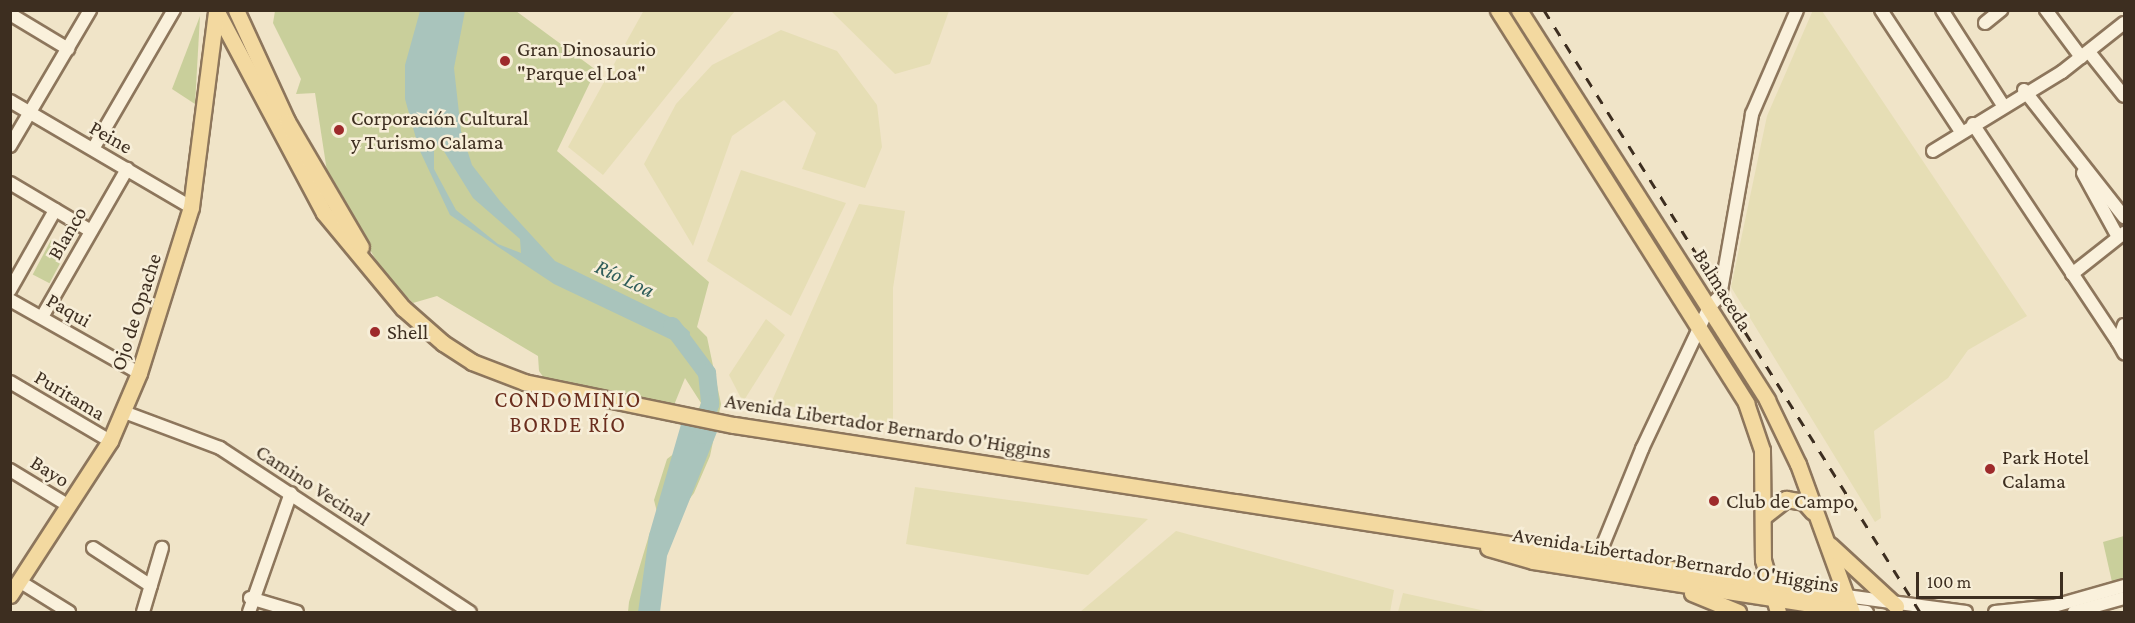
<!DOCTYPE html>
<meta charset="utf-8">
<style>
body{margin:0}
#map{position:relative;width:2135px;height:623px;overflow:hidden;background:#f0e4c8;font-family:"Crimson Pro",serif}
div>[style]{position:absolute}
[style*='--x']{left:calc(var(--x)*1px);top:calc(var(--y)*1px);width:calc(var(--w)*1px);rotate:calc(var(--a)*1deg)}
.farmland>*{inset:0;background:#e6deb5}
.green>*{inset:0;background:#c9cf9b;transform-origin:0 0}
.water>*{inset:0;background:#a9c4bc}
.river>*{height:18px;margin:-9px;padding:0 9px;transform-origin:9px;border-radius:9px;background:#a9c4bc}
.roads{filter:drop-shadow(2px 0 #8d765c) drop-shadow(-2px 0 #8d765c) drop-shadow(0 2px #8d765c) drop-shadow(0 -2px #8d765c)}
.minor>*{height:12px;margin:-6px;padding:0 6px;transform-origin:6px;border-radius:6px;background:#faf1dc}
.major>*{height:15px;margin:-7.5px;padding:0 7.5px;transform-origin:7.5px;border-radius:7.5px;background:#f3d9a0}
.rail>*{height:3px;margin-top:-1.5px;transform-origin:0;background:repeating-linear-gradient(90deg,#3d2e20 0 10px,transparent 0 20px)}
.dots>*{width:16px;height:16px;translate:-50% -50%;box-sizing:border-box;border:3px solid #f7eed8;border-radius:50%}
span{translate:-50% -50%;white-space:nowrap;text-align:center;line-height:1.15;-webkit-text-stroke:5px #f7eed8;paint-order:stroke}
.poi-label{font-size:21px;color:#3d2e20}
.left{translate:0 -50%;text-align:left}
.street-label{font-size:21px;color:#3d2e20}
.water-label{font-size:22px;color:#2f5d5a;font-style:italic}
.neighbourhood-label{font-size:22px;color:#6b2e1e;letter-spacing:1.5px}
.frame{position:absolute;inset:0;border:12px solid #3d2e20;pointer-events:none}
.scale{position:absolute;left:1916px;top:572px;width:147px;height:27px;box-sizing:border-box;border:3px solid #3d2e20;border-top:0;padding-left:8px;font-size:18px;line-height:21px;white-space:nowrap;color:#3d2e20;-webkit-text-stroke:4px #f7eed8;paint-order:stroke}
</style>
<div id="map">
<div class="farmland">
<i style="clip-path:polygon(644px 10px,735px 11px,603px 175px,568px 147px)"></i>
<i style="clip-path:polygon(1813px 10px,1822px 11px,2027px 316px,1968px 350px,1948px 378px,1874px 431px,1881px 518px,1875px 522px,1731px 287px,1767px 116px)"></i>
<i style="clip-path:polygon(831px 11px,949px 11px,930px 64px,895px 74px)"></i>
<i style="clip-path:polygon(781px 30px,837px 51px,877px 105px,882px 147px,865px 188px,802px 169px,816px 133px,784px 100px,732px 136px,693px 246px,644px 164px,676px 104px,712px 65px)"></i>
<i style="clip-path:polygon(741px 170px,846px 203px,791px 316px,707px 261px)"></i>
<i style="clip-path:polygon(859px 204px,905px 211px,893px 288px,893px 424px,771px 403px)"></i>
<i style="clip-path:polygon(766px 319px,785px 335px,743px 402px,729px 375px)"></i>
<i style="clip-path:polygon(915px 487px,1148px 519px,1088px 575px,906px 544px)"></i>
<i style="clip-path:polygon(1176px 531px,1394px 590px,1390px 612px,1080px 612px)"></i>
<i style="clip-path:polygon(1403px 593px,1490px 612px,1398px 612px)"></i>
</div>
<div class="green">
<i style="clip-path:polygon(275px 11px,516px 11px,596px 70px,557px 151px,709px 282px,697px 327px,707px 337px,721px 404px,710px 456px,694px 493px,668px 528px,656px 612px,628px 612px,629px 602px,650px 532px,659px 520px,654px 500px,667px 459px,684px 446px,701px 403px,685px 378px,672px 410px,549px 385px,539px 371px,538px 356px,437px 296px,413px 303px,383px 272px,328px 178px,315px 93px,296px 94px,301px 79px,273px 23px)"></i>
<i style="clip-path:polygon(200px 16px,195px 104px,172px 89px)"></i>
<i style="left:51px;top:240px;width:19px;height:39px;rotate:28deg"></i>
<i style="clip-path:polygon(2124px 536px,2124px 579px,2112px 582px,2103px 542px)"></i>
</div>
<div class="water">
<i style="clip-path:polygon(evenodd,420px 11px,465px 11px,454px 68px,461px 131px,472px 165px,500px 201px,555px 261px,676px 320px,690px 332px,689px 342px,676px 342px,554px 284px,450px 215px,419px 149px,405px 99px,405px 65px,420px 11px,440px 145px,473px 198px,520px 239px,521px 253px,498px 244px,456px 210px,434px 169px,434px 146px,440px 145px)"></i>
<i style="clip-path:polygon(682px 421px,719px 427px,667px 556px,660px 612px,638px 612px,649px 535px)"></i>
</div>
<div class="river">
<i style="--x:672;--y:326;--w:59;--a:53.3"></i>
<i style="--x:707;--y:373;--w:31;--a:84"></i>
<i style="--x:710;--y:404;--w:32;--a:106"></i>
</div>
<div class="roads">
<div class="minor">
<i style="--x:1881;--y:10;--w:146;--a:56.7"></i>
<i style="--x:1942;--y:10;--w:112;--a:57.4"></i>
<i style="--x:2046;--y:10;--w:59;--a:53.3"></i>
<i style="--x:10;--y:14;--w:68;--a:31.1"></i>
<i style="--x:1985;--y:23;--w:21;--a:-39"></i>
<i style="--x:2089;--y:52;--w:56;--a:51.5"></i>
<i style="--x:2024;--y:90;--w:162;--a:51.8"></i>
<i style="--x:10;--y:101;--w:210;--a:30.4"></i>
<i style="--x:1973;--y:124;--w:262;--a:56.4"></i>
<i style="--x:10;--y:146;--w:158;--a:-59.5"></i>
<i style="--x:93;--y:149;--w:161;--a:-59.8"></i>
<i style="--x:1933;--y:151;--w:151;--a:-31.5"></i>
<i style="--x:2062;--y:72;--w:79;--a:-38.3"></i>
<i style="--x:2083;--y:173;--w:73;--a:61.3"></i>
<i style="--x:10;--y:183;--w:94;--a:30.7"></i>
<i style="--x:2072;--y:274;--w:66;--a:-38.3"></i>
<i style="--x:10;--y:290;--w:92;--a:-60.6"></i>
<i style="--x:10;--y:300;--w:148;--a:29.5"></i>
<i style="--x:42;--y:317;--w:171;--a:-60.1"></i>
<i style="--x:2124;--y:325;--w:18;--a:109"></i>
<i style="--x:2118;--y:342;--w:13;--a:61"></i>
<i style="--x:10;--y:382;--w:116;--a:30.5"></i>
<i style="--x:124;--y:412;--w:103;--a:20.6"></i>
<i style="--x:220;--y:448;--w:299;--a:33.3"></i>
<i style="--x:10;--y:470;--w:69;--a:31.4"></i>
<i style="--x:93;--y:548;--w:69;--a:33.2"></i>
<i style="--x:1598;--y:557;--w:117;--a:-67.8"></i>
<i style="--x:1642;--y:449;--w:157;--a:-64.7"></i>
<i style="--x:1709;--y:307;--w:16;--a:-45"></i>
<i style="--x:1720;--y:296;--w:185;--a:-80"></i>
<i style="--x:1752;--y:114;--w:113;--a:-66.6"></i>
<i style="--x:19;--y:581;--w:59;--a:31.8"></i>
<i style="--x:1846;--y:596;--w:121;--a:7.6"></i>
<i style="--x:250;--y:598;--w:49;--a:16.6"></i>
<i style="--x:1850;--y:610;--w:17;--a:7"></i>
<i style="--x:143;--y:612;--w:67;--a:-73.5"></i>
<i style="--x:249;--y:612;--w:126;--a:-70.6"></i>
<i style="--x:1995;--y:612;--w:59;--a:-5.8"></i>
<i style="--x:2054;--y:606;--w:73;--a:-15.9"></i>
<i style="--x:2074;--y:612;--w:52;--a:-15.6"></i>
</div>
<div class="major">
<i style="--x:216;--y:10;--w:230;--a:62"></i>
<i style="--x:324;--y:213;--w:124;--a:50.3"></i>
<i style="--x:403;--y:308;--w:53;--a:41.2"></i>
<i style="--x:443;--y:343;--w:35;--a:33"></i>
<i style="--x:472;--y:362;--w:56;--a:21"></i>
<i style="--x:524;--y:382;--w:214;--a:11.6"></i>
<i style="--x:734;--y:425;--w:1125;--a:8.74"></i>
<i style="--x:236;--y:10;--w:122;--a:65.3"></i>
<i style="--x:287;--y:121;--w:146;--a:59.6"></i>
<i style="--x:1498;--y:10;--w:465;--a:57.7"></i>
<i style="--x:1746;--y:403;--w:50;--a:71.2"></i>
<i style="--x:1762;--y:450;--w:110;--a:89.5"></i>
<i style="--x:1763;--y:560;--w:54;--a:73.9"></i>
<i style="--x:1519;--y:10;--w:462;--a:57.5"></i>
<i style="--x:1767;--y:400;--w:71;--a:64.2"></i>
<i style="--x:1798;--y:464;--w:158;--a:70"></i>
<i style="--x:1764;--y:516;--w:28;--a:-38"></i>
<i style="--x:1786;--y:499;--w:18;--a:9"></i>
<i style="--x:1804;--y:502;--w:13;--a:48"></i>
<i style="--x:1830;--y:545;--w:90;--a:42.7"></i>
<i style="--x:1488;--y:548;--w:47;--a:16.1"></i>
<i style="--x:1533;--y:561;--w:321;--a:8.8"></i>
<i style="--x:1692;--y:593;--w:50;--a:22.4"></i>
<i style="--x:10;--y:595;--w:184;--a:-57"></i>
<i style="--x:110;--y:441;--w:74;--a:-66.9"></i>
<i style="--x:139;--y:373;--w:174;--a:-72.6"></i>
<i style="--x:191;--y:207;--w:198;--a:-82.7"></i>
</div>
</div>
<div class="rail">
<i style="--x:1544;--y:10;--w:710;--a:58.01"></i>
</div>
<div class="dots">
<i style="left:505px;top:61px;background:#9e2a2b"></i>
<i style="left:339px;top:130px;background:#9e2a2b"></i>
<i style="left:375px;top:332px;background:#9e2a2b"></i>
<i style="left:1990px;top:469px;background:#9e2a2b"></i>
<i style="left:1714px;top:501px;background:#9e2a2b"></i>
</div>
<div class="poi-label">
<span class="left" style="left:517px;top:61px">Gran Dinosaurio<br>"Parque el Loa"</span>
<span class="left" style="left:351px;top:130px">Corporación Cultural<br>y Turismo Calama</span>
<span class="left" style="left:387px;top:332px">Shell</span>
<span class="left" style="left:2002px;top:469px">Park Hotel<br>Calama</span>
<span class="left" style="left:1726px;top:501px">Club de Campo</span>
</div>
<div class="street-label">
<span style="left:111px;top:137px;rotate:30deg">Peine</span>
<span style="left:67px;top:233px;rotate:-60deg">Blanco</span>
<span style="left:1723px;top:290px;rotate:58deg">Balmaceda</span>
<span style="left:69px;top:310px;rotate:30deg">Paqui</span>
<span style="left:136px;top:312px;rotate:-72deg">Ojo de Opache</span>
<span style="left:70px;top:395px;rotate:31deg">Puritama</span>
<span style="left:888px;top:426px;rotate:9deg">Avenida Libertador Bernardo O'Higgins</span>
<span style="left:50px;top:471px;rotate:32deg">Bayo</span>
<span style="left:313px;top:485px;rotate:33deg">Camino Vecinal</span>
<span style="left:1676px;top:560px;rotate:9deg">Avenida Libertador Bernardo O'Higgins</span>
</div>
<div class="water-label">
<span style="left:625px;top:278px;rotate:25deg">Río Loa</span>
</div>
<div class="neighbourhood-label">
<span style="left:568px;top:412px">CONDOMINIO<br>BORDE RÍO</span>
</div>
<div class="frame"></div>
<div class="scale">100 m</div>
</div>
